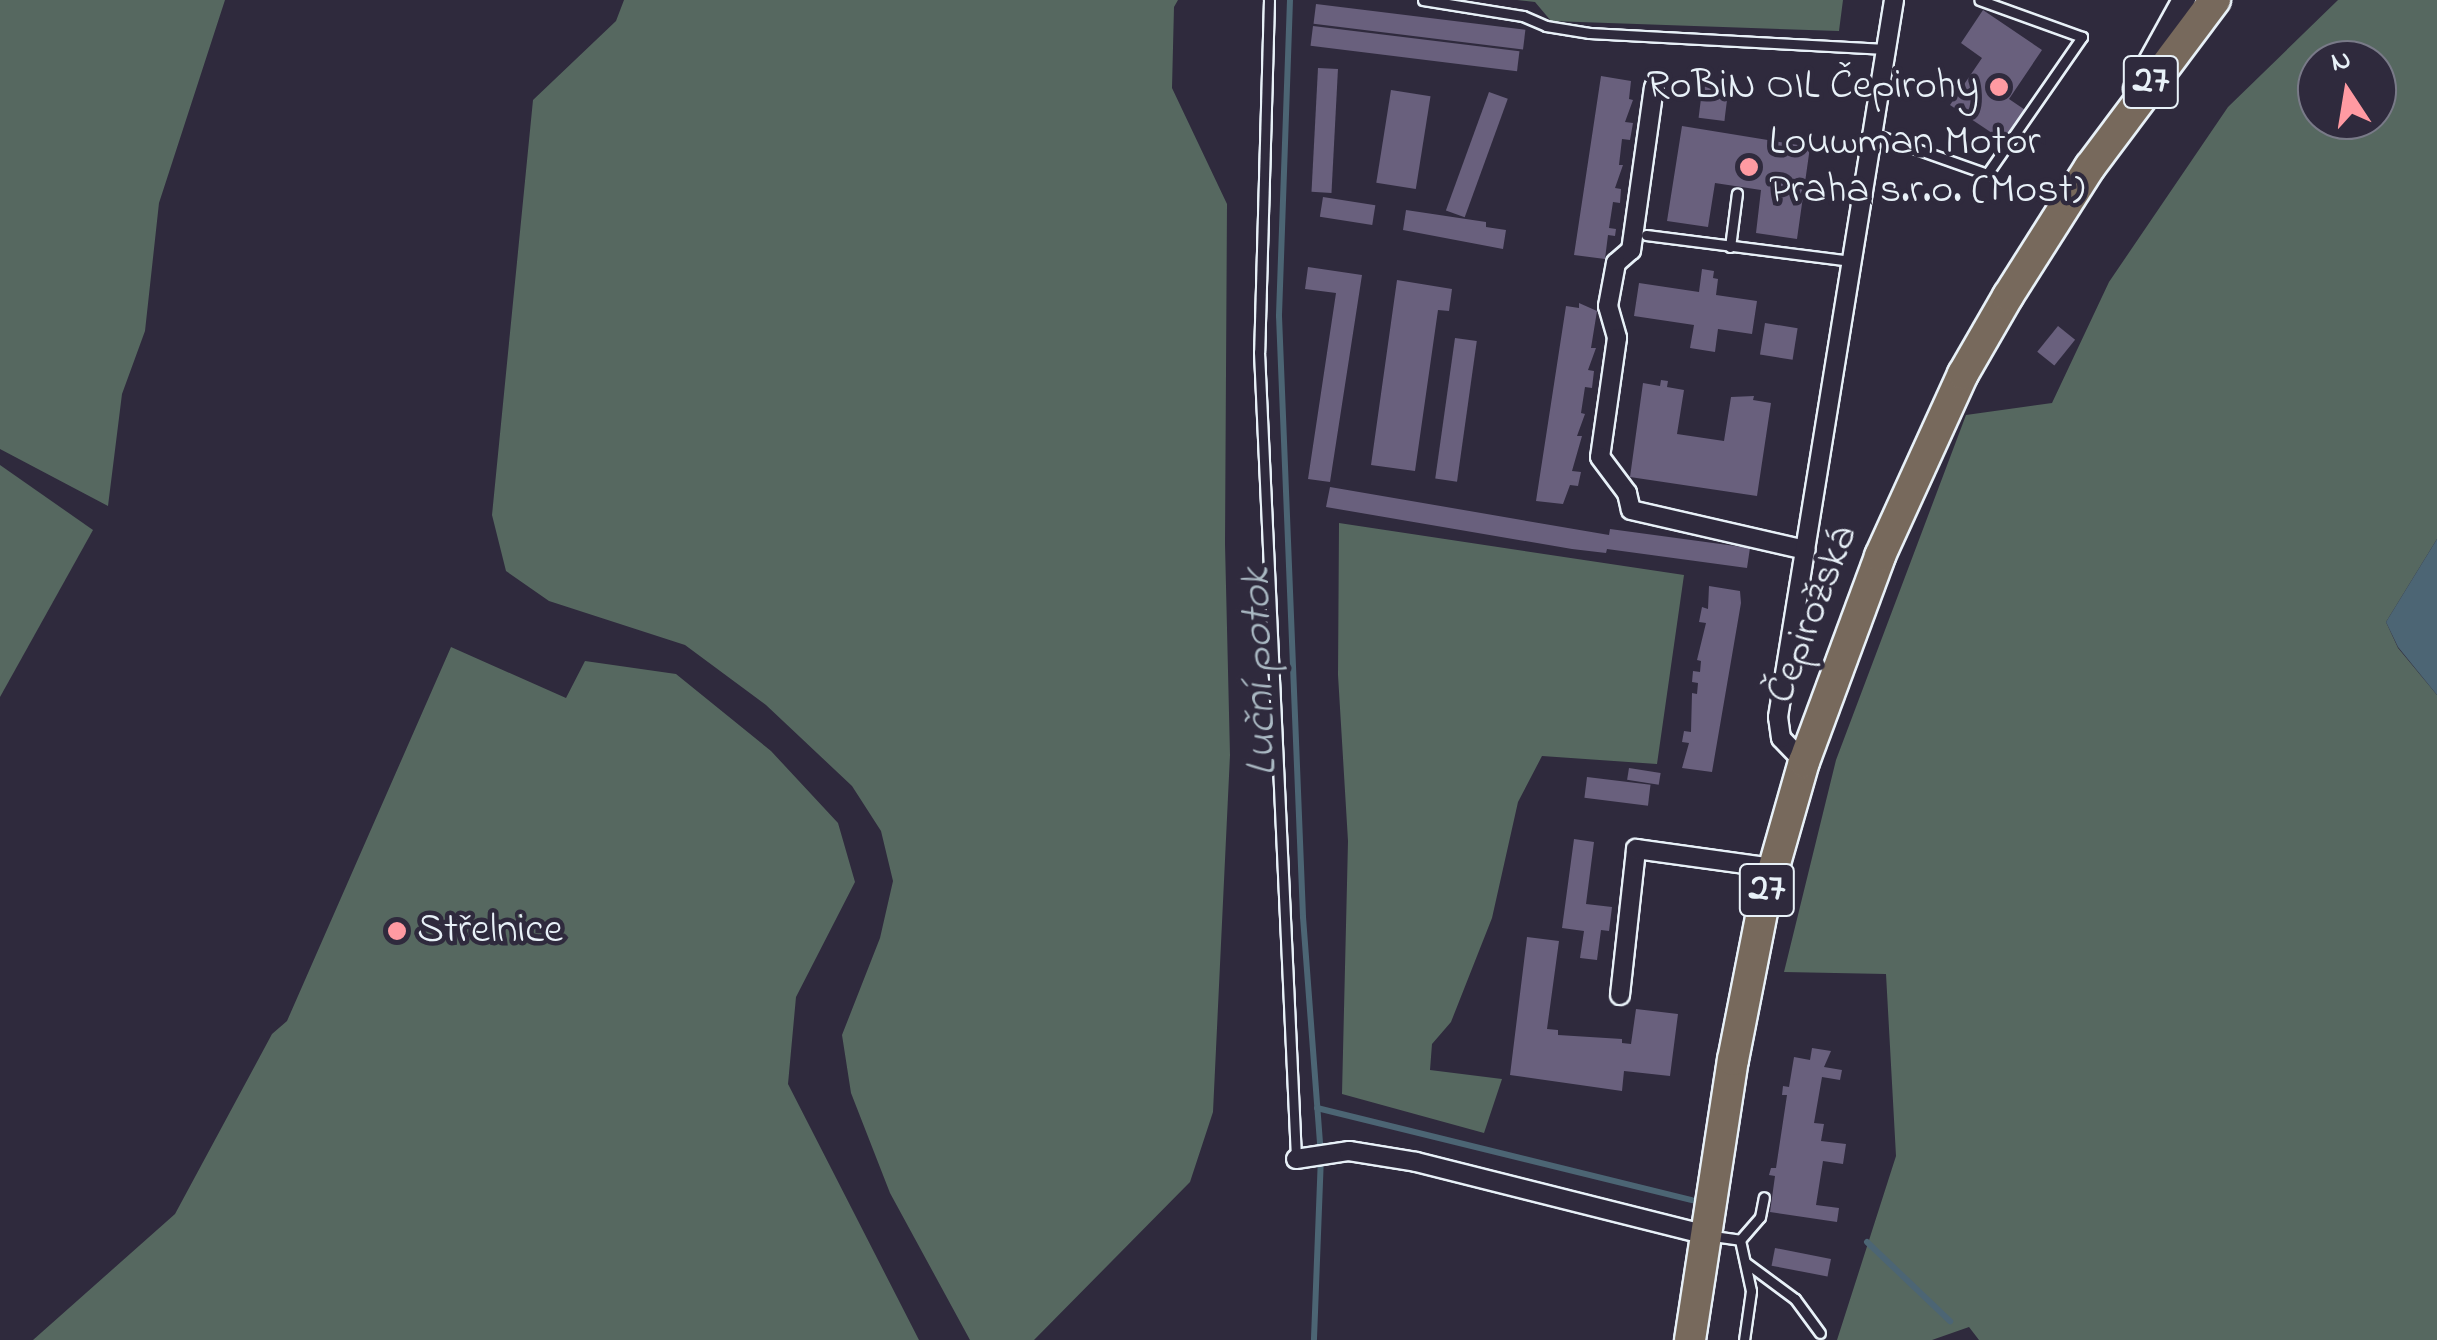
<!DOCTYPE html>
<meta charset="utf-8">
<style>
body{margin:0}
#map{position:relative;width:2437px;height:1340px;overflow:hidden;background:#2f2a3d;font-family:"Indie Flower",sans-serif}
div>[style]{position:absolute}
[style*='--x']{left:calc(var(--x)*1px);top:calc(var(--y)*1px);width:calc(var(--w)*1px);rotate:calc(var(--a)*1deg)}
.green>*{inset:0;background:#566860}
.water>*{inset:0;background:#4c6574}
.stream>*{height:6px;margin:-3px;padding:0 3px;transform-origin:3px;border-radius:3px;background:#4c6574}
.building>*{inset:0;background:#69607d;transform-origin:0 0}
.roads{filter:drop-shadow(2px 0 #e8f1f8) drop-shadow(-2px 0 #e8f1f8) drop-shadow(0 2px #e8f1f8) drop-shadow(0 -2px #e8f1f8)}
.service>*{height:9px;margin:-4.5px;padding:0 4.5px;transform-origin:4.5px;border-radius:4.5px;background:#2f2a3d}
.minor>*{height:18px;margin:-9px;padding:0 9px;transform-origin:9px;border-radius:9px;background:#2f2a3d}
.tertiary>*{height:22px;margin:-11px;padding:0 11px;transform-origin:11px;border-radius:11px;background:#2f2a3d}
.primary>*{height:30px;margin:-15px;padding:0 15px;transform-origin:15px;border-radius:15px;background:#77695c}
.dots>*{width:28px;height:28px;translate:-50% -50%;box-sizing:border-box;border:5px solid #2f2a3d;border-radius:50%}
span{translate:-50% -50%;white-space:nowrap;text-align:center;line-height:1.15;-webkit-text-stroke:9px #2f2a3d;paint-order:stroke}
.shield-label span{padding:2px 8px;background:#2f2a3d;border:2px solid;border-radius:8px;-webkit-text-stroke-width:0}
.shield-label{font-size:40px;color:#e8f1f8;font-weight:700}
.poi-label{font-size:42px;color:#e8f1f8}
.right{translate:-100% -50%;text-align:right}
.left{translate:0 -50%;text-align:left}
.street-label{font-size:42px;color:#e8f1f8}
.water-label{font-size:45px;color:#aab9c3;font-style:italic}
.north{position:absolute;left:2297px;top:40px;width:100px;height:100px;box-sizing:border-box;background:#2f2a3d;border:2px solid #797a88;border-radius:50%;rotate:348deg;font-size:28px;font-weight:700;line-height:40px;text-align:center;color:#e8f1f8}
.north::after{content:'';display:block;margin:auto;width:35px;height:45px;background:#ff9aa2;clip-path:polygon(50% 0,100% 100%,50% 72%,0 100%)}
</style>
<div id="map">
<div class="green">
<i style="clip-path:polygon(0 0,225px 0,159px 203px,145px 331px,122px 394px,108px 506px,0 449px)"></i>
<i style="clip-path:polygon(624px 0,1178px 0,1174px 7px,1172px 88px,1227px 204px,1225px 544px,1230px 755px,1213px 1112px,1190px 1182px,1034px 1340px,970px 1340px,890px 1193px,851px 1093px,842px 1035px,880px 938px,893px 881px,881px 831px,852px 786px,766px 705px,685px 645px,549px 601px,506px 571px,492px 515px,533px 100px,616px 21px)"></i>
<i style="clip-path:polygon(1517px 0,1843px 0,1839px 31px,1551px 21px,1535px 2px)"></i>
<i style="clip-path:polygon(evenodd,2338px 0,2437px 0,2437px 539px,2386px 622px,2398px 648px,2437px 695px,2437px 1340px,1979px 1340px,1969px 1327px,1932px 1340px,1837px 1340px,1896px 1156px,1886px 974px,1784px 972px,1836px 760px,1966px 415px,2052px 403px,2109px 282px,2228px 107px,2338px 0,2317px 60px,2377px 60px,2377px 120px,2317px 120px,2317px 60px)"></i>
<i style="clip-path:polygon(0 465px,93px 530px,0 697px)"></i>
<i style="clip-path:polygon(1339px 523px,1684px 575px,1657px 764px,1542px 756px,1518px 802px,1492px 918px,1451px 1022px,1432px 1044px,1430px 1070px,1502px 1079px,1484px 1133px,1342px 1094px,1348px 841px,1338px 675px)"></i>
<i style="clip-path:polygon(451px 647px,566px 698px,585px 661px,676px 674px,771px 751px,838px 823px,855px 882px,796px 997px,788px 1084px,919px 1340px,33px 1340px,175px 1214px,272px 1034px,287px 1021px)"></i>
</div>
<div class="water">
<i style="clip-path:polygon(2437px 539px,2437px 695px,2398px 647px,2386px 622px)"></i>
</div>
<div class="stream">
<i style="--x:1290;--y:0;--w:316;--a:92"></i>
<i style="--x:1279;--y:316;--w:601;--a:87.71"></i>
<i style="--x:1303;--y:917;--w:240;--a:85.7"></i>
<i style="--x:1321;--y:1156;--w:184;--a:92.2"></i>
<i style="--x:1317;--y:1108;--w:386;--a:13.8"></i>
<i style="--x:1867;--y:1242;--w:115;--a:43.6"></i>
</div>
<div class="building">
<i style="left:1316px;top:4px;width:211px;height:20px;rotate:7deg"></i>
<i style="clip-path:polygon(1983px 10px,2042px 50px,2009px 99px,2034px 116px,2013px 147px,1950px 105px,1982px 58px,1961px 43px)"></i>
<i style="left:1313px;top:26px;width:208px;height:20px;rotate:7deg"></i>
<i style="left:1318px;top:68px;width:20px;height:124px;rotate:3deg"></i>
<i style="clip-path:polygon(1601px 76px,1631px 81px,1629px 99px,1633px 100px,1625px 122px,1633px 123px,1630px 140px,1622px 139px,1619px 165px,1623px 165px,1615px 188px,1621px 189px,1620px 203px,1613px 202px,1609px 228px,1616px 229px,1615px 236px,1608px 235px,1605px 259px,1574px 255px)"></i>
<i style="left:1703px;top:82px;width:26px;height:36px;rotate:7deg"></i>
<i style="left:1391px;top:90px;width:40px;height:94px;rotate:9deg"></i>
<i style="left:1489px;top:92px;width:20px;height:126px;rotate:20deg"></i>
<i style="clip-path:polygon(1682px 126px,1810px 147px,1797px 239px,1756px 233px,1761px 190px,1715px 183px,1708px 227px,1667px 221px)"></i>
<i style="left:1323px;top:197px;width:53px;height:20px;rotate:9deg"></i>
<i style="clip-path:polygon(1406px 210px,1486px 222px,1486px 227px,1506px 230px,1503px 249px,1403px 230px)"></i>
<i style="clip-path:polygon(1308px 267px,1362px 275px,1330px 482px,1308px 479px,1336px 293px,1305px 289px)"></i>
<i style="clip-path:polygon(1702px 269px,1714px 271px,1713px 278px,1718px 279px,1716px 295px,1757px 301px,1752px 334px,1718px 329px,1715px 352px,1690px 348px,1694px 325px,1634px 316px,1639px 283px,1699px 292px)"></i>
<i style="clip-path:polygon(1397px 280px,1452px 289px,1449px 311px,1438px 310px,1415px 471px,1371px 465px)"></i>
<i style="clip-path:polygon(1579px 303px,1597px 311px,1591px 348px,1596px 348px,1588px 370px,1594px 371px,1592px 388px,1585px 387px,1581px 413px,1585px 414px,1577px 436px,1582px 436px,1572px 471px,1581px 472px,1578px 486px,1570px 485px,1563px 504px,1536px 501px,1566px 306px,1579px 308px)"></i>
<i style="left:1765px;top:323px;width:33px;height:32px;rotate:9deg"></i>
<i style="left:2058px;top:326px;width:22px;height:33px;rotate:39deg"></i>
<i style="left:1455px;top:338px;width:22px;height:142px;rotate:8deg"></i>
<i style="clip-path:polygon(1661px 380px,1668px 381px,1667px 387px,1684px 390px,1677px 434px,1724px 441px,1731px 397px,1754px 396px,1753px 400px,1771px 403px,1757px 496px,1630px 477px,1643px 383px,1660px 386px)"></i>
<i style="clip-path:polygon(1330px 487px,1609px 535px,1610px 529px,1750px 548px,1747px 568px,1607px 549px,1606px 553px,1572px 549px,1326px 507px)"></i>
<i style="clip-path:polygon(1709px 586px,1740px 591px,1741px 603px,1712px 772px,1682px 768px,1689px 743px,1682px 742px,1684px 731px,1691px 732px,1692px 693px,1697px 694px,1698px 683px,1692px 682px,1693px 671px,1700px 672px,1701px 661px,1697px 660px,1706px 623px,1699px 622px,1702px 607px,1708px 609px)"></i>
<i style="left:1629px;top:768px;width:32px;height:12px;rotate:9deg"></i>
<i style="left:1587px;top:777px;width:64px;height:21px;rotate:7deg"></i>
<i style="clip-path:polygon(1574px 839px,1594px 842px,1586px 904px,1612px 907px,1609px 931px,1601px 930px,1597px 960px,1580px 958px,1584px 931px,1562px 928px)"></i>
<i style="clip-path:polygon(1527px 937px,1559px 941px,1547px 1029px,1558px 1030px,1558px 1035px,1622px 1039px,1622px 1043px,1631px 1044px,1636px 1009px,1678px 1014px,1670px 1076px,1624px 1071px,1622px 1091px,1510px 1075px)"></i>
<i style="clip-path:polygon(1812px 1048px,1831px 1051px,1824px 1067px,1842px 1070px,1840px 1080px,1822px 1077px,1814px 1123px,1824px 1124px,1821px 1141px,1846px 1144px,1843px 1164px,1823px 1161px,1816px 1205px,1839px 1208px,1837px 1222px,1770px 1212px,1775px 1176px,1769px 1175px,1771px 1168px,1776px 1168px,1787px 1095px,1782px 1095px,1783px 1086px,1789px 1087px,1794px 1057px,1810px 1060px)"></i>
<i style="left:1775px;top:1248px;width:57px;height:18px;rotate:11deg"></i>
</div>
<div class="roads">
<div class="service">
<i style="--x:1269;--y:0;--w:352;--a:91.6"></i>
<i style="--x:1259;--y:352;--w:808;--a:87.37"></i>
<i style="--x:1423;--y:0;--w:101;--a:9.1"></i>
<i style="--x:1523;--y:16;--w:25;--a:23"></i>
<i style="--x:1546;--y:26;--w:44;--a:9.2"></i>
<i style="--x:1589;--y:33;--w:297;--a:3.1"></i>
<i style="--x:1874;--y:134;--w:120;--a:19.5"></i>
<i style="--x:1987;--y:174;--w:167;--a:-55.3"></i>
<i style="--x:2082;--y:37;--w:109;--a:-160.2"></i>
<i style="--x:1646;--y:235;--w:209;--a:7.2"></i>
<i style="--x:1730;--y:247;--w:54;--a:-82.6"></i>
<i style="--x:1713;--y:1236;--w:27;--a:8"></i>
<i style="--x:1740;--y:1240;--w:52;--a:77.8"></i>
<i style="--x:1751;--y:1291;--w:49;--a:98.1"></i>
<i style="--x:1740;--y:1240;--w:30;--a:-49"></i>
<i style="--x:1760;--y:1217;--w:20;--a:-79"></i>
<i style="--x:1745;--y:1262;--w:62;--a:36.5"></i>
<i style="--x:1795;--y:1299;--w:42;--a:53.7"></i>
</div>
<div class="minor">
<i style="--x:1654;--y:87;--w:165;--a:98"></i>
<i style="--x:1631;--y:250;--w:20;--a:139"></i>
<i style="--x:1616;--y:263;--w:44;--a:100.5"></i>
<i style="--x:1608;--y:306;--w:33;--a:74"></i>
<i style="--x:1617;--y:338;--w:120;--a:98.1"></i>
<i style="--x:1600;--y:457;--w:45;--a:53.1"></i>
<i style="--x:1627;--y:493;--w:17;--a:77"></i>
<i style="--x:1631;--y:510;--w:179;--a:12.9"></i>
<i style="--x:1804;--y:762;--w:33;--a:-134"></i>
<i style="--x:1781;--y:738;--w:21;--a:-98"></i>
<i style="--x:1778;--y:717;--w:726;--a:-80.81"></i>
<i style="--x:1620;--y:995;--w:147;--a:-83.7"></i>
<i style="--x:1636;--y:849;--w:138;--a:7.9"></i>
<i style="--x:1296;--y:1159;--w:54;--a:-8.6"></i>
<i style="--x:1349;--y:1151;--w:68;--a:9.3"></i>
<i style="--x:1416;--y:1162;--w:299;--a:14.1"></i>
</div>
<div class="tertiary">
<i style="--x:2135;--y:89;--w:102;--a:-61.2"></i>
</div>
<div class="primary">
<i style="--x:1690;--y:1340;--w:283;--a:-81.3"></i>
<i style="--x:1733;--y:1060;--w:161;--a:-78.9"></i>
<i style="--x:1764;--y:902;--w:146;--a:-74.1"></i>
<i style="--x:1804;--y:762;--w:220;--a:-69.7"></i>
<i style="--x:1880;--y:556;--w:200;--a:-65.5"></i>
<i style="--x:1963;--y:374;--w:90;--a:-60"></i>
<i style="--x:2008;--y:296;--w:153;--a:-57.6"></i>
<i style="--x:2090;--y:167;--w:209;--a:-53.2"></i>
</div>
</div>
<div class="dots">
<i style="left:1999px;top:87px;background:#ff9aa2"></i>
<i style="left:1749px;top:167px;background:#ff9aa2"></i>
<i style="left:397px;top:931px;background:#ff9aa2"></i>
</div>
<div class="shield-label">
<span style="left:2151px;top:82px">27</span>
<span style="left:1767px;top:890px">27</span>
</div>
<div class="poi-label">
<span class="right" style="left:1979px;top:87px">RoBiN OIL Čepirohy</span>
<span class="left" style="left:1769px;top:167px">Louwman Motor<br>Praha s.r.o. (Most)</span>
<span class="left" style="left:417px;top:931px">Střelnice</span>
</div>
<div class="street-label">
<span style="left:1813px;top:615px;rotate:-69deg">Čepirožská</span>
</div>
<div class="water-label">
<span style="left:1261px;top:672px;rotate:-92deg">Luční potok</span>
</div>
<div class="north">N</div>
</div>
